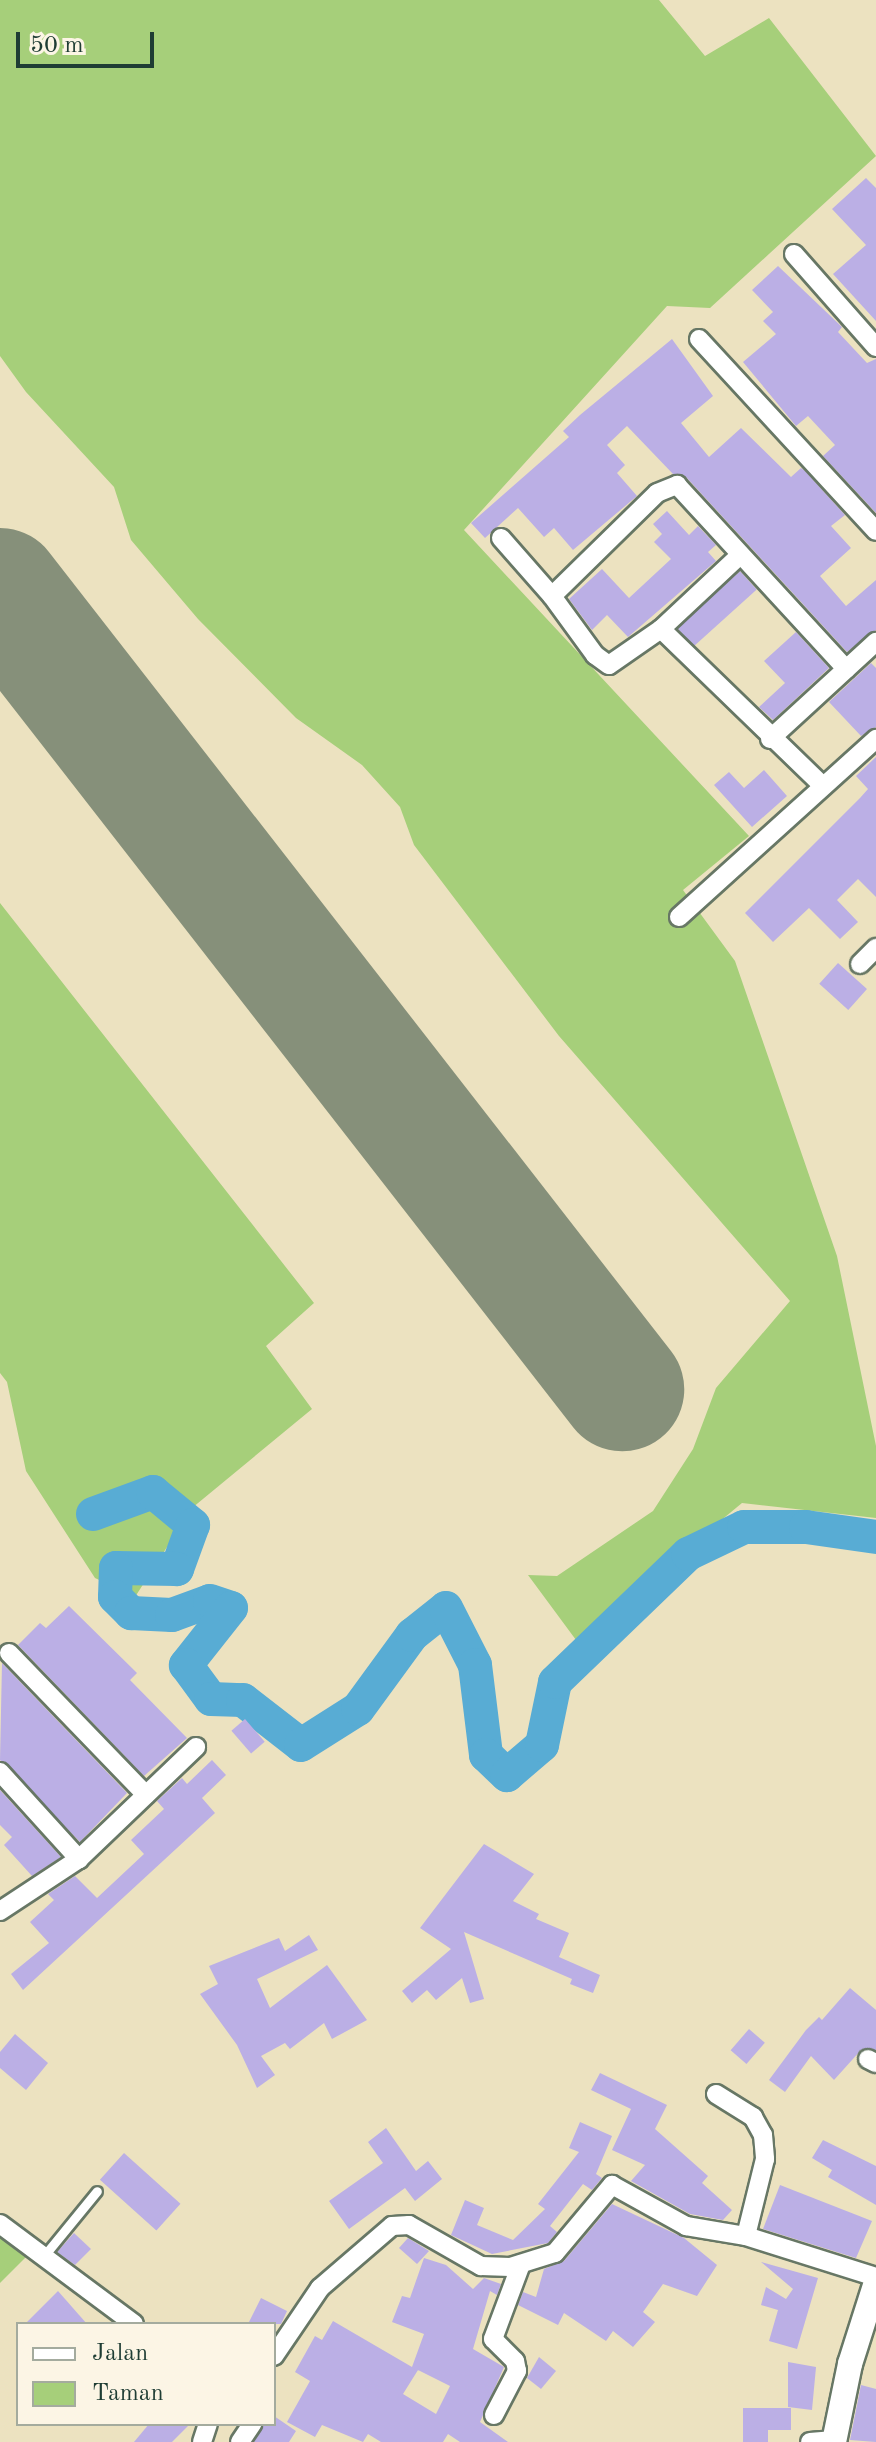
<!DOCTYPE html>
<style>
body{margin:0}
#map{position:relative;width:876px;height:2442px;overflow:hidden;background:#ece2c0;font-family:"Old Standard TT",serif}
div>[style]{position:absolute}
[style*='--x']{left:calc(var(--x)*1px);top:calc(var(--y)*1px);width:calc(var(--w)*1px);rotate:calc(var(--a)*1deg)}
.green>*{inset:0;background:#a6cf7a}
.river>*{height:34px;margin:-17px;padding:0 17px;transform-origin:17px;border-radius:17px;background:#58acd4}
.runway>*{height:124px;margin:-62px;padding:0 62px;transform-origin:62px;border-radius:62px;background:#86907a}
.building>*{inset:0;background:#bbafe5;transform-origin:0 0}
.roads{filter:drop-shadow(2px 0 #677765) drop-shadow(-2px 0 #677765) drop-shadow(0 2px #677765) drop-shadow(0 -2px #677765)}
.service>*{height:9px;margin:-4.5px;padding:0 4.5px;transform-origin:4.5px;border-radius:4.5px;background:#fff}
.minor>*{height:18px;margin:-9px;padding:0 9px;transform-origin:9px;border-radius:9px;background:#fff}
.tertiary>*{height:24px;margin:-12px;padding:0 12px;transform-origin:12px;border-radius:12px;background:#fff}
span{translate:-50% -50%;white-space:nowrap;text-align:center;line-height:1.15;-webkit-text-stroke:8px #fcf5e5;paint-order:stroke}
.legend{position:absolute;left:16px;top:2322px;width:260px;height:104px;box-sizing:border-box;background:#fcf5e5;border:2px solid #a4ab9e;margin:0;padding:10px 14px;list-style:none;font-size:24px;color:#1f3d34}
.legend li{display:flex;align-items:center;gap:16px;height:40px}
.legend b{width:40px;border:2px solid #a4ab9e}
.scale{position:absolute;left:16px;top:32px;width:138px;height:36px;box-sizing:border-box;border:4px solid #1f3d34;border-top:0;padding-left:10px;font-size:24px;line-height:28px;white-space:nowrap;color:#1f3d34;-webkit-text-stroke:6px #fcf5e5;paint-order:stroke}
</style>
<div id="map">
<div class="green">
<i style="clip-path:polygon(0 0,659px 0,705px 56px,769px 18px,876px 156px,710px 308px,667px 306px,464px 530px,749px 836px,683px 890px,735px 961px,837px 1256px,876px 1446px,876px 1518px,742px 1503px,576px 1640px,528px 1575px,557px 1576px,653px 1511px,693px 1449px,716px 1388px,790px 1301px,559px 1036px,414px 845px,400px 807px,362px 765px,296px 718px,198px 619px,131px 540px,114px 487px,26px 392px,0 356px)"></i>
<i style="clip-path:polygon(0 903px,314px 1303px,266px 1346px,312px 1409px,192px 1508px,135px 1597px,95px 1578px,26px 1471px,7px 1382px,0 1373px)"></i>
<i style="clip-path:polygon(0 2222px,32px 2251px,0 2283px)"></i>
</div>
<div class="river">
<i style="--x:93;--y:1514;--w:64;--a:-20.1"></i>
<i style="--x:153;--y:1492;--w:52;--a:39.5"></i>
<i style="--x:193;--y:1525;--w:47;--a:110"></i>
<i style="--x:177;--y:1569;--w:61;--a:-179.1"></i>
<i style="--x:116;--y:1568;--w:29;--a:92"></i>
<i style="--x:115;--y:1597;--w:23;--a:45"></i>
<i style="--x:131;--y:1613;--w:41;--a:2.8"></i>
<i style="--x:172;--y:1615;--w:40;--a:-20.2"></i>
<i style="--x:210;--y:1601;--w:22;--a:18"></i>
<i style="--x:231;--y:1608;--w:73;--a:128.3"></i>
<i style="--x:186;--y:1665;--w:42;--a:53.7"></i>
<i style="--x:211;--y:1699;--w:32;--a:2"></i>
<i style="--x:243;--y:1700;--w:73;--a:37.8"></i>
<i style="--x:301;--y:1745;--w:67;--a:-32.3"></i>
<i style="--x:358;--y:1709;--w:92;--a:-53.9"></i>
<i style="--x:412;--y:1635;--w:43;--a:-38.5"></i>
<i style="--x:446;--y:1608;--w:64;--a:63"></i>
<i style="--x:475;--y:1665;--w:91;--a:83"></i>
<i style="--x:486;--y:1755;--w:29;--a:44"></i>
<i style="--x:507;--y:1775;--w:46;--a:-40.6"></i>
<i style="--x:542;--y:1745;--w:64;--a:-78.3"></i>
<i style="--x:555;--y:1682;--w:185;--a:-43.9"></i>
<i style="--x:688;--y:1554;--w:62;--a:-25.7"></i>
<i style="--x:744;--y:1527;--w:62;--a:0"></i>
<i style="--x:806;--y:1527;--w:71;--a:8.1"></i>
</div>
<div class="runway">
<i style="--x:0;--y:590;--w:1013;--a:52.1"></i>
</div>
<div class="building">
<i style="clip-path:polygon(866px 178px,876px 188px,876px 321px,833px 274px,866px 245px,832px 209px)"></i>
<i style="clip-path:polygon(778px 266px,842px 327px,838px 332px,867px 363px,876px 359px,876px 513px,823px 456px,835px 445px,808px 416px,796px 426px,743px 362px,776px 334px,763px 321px,773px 312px,752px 290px)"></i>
<i style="clip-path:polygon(672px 339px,713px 396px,681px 423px,709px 457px,741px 428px,791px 477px,801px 468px,805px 471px,845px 515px,831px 526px,851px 548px,820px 576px,846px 606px,876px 580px,876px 630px,847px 652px,686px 477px,673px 474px,627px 426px,607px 445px,625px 465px,617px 473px,637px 496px,573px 550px,554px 528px,544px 537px,518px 508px,485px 538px,471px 523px,569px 437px,563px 431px,580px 415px)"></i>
<i style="clip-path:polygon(667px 511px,689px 535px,698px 526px,716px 545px,708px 552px,716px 561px,628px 637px,607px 615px,592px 630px,569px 599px,602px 569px,629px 598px,671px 559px,654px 542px,662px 534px,653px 524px)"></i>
<i style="left:740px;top:571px;width:25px;height:85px;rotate:48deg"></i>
<i style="clip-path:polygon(796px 632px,829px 668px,773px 720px,759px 707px,785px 683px,764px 661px)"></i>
<i style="clip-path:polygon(871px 663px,876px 668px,876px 727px,861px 736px,829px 702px)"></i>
<i style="clip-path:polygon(876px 757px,876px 897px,858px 879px,837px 900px,858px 922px,840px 939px,809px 908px,773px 942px,745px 913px,860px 798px,868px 789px,856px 776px)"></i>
<i style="clip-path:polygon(764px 770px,787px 796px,752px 827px,714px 785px,729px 772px,744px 788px)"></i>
<i style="left:838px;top:963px;width:39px;height:28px;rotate:42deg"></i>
<i style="clip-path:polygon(69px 1606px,137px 1673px,130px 1680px,187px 1738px,144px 1776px,18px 1645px,40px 1623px,46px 1628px)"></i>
<i style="clip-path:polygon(2px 1663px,127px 1793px,80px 1842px,0 1760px)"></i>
<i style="left:245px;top:1719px;width:30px;height:18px;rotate:49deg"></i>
<i style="clip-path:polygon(212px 1760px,226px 1775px,202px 1798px,215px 1813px,23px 1990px,11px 1974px,49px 1943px,30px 1922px,54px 1900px,48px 1894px,75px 1876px,97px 1898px,144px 1854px,131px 1840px,164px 1809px,157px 1801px,182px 1778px,187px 1784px)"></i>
<i style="clip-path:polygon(0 1790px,61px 1857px,32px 1876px,4px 1845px,12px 1837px,0 1825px)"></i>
<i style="clip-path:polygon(484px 1844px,534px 1874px,513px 1901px,539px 1914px,536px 1919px,569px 1933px,559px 1957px,600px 1975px,593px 1993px,570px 1984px,572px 1979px,464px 1932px,484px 1999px,470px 2003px,462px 1978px,436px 2000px,427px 1990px,412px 2003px,402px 1991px,451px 1949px,420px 1928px)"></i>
<i style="clip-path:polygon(309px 1935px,318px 1950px,257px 1979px,270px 2008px,327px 1965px,367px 2020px,332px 2039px,324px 2023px,290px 2049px,285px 2043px,261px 2056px,275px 2075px,257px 2088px,237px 2045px,200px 1994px,218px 1984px,209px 1966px,279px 1938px,285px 1951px)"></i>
<i style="clip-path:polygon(850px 1988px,876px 2010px,876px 2050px,861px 2050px,834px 2080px,811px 2056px,785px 2092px,769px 2080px,806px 2030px,819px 2017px,822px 2020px)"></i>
<i style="left:749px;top:2029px;width:21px;height:28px;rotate:41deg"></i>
<i style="clip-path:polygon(15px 2034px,48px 2063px,26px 2090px,0 2068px,0 2052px)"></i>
<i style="clip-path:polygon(600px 2073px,667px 2105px,655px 2129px,708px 2176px,702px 2183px,732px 2210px,723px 2220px,690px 2214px,631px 2181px,645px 2165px,612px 2150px,631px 2109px,591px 2090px)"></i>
<i style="clip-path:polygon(580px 2122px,612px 2136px,596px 2174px,602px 2178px,592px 2190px,583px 2184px,550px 2226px,557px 2232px,548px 2243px,492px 2254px,451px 2235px,465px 2200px,484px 2208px,477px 2225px,513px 2240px,545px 2209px,538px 2204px,579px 2152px,569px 2148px)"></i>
<i style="clip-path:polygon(386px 2128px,416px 2171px,428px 2161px,442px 2179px,415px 2201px,405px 2188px,349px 2229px,329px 2201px,383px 2163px,368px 2142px)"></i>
<i style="clip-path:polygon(823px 2140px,876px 2166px,876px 2205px,828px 2177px,832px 2170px,812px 2158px)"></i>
<i style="left:124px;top:2153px;width:76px;height:36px;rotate:42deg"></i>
<i style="clip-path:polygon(780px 2185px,872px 2221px,856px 2258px,763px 2229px)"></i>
<i style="clip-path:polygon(612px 2204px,684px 2238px,717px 2265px,697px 2296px,663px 2284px,643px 2312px,655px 2322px,633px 2347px,613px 2331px,606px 2341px,564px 2313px,558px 2325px,518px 2305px,523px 2292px,536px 2297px,544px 2269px,564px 2261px)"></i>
<i style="clip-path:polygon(74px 2233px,91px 2249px,75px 2265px,57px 2252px)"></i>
<i style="clip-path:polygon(408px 2238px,429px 2251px,417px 2264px,399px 2248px)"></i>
<i style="clip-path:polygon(evenodd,424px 2258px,446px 2265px,473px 2289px,484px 2278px,501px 2284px,497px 2295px,490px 2291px,473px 2349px,504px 2367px,480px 2422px,508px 2442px,460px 2442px,448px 2434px,443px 2442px,381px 2442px,368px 2434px,363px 2442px,322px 2425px,315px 2437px,287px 2422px,310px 2381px,295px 2372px,315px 2336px,322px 2340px,333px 2321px,412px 2367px,424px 2334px,392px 2322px,402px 2296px,410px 2298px,424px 2258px,412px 2367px,450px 2386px,436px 2414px,403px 2394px,418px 2370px,412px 2367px)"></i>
<i style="clip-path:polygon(761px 2262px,818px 2278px,797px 2349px,769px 2341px,778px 2310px,761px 2305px,766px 2287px,786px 2299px,793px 2289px)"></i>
<i style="clip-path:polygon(58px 2291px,87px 2324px,25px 2324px)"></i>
<i style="clip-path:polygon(261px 2298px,287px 2311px,281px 2324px,248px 2324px)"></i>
<i style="clip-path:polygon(539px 2357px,556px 2371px,541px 2389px,527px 2378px)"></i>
<i style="clip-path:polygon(788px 2362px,816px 2367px,812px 2410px,788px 2407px)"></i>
<i style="clip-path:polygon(861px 2385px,876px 2389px,876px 2442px,850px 2440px)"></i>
<i style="clip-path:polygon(743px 2408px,791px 2408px,791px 2430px,768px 2430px,768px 2442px,743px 2442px)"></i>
<i style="clip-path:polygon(274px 2416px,296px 2431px,289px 2442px,254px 2442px,264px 2424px,274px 2424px)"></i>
<i style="clip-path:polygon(149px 2424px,190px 2424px,172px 2442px,134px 2442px)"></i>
</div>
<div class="roads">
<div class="service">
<i style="--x:43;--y:2257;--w:85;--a:-50.7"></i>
</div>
<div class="minor">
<i style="--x:794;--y:254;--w:124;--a:48.6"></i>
<i style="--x:699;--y:339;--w:261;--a:47.3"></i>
<i style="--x:501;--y:538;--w:77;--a:48.7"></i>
<i style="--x:552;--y:596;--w:147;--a:-44.4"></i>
<i style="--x:657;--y:493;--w:22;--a:-22"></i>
<i style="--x:677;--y:485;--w:250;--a:47.4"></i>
<i style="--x:552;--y:596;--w:73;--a:53.9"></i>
<i style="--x:595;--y:655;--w:17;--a:36"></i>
<i style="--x:609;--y:665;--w:63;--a:-34.7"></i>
<i style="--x:661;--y:629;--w:108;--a:-43.1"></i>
<i style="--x:661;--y:629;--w:224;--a:44.1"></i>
<i style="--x:770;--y:739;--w:144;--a:-42.5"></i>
<i style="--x:679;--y:917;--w:266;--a:-42.1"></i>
<i style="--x:860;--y:964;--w:23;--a:-45"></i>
<i style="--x:9;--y:1653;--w:197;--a:46"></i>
<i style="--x:0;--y:1772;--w:118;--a:47.8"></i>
<i style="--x:0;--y:1911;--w:95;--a:-33.4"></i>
<i style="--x:79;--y:1859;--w:162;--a:-43.7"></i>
<i style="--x:868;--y:2059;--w:9;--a:27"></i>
<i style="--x:716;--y:2094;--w:44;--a:31.9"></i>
<i style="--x:753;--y:2117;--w:21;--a:61"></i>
<i style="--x:763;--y:2135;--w:24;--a:85"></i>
<i style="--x:765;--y:2159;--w:79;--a:103.9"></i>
<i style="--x:0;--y:2224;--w:167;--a:36.7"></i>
<i style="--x:274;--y:2356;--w:82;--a:-55.9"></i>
<i style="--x:320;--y:2288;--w:95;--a:-40.7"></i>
<i style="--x:392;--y:2226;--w:17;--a:-3"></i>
<i style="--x:409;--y:2225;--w:83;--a:29.7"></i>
<i style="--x:481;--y:2266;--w:29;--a:2"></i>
<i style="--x:510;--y:2267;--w:47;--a:-17.3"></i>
<i style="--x:555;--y:2253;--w:89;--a:-50"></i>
<i style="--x:612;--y:2185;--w:85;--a:29"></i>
<i style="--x:686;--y:2226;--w:61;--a:9.5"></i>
<i style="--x:746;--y:2236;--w:136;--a:17.5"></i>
<i style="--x:494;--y:2415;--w:50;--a:-62.4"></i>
<i style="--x:517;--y:2371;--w:10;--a:-101"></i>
<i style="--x:515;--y:2361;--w:31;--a:-135"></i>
<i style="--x:493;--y:2339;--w:80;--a:-69.5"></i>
<i style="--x:202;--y:2442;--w:19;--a:-72"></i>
<i style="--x:240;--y:2442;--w:22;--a:-56"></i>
<i style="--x:810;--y:2442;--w:24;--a:-5"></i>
</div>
<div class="tertiary">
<i style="--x:834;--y:2442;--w:80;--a:-78.4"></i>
<i style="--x:850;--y:2364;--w:86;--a:-72.4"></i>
</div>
</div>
<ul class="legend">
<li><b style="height:10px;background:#fff"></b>Jalan</li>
<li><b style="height:22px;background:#a6cf7a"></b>Taman</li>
</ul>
<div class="scale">50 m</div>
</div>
